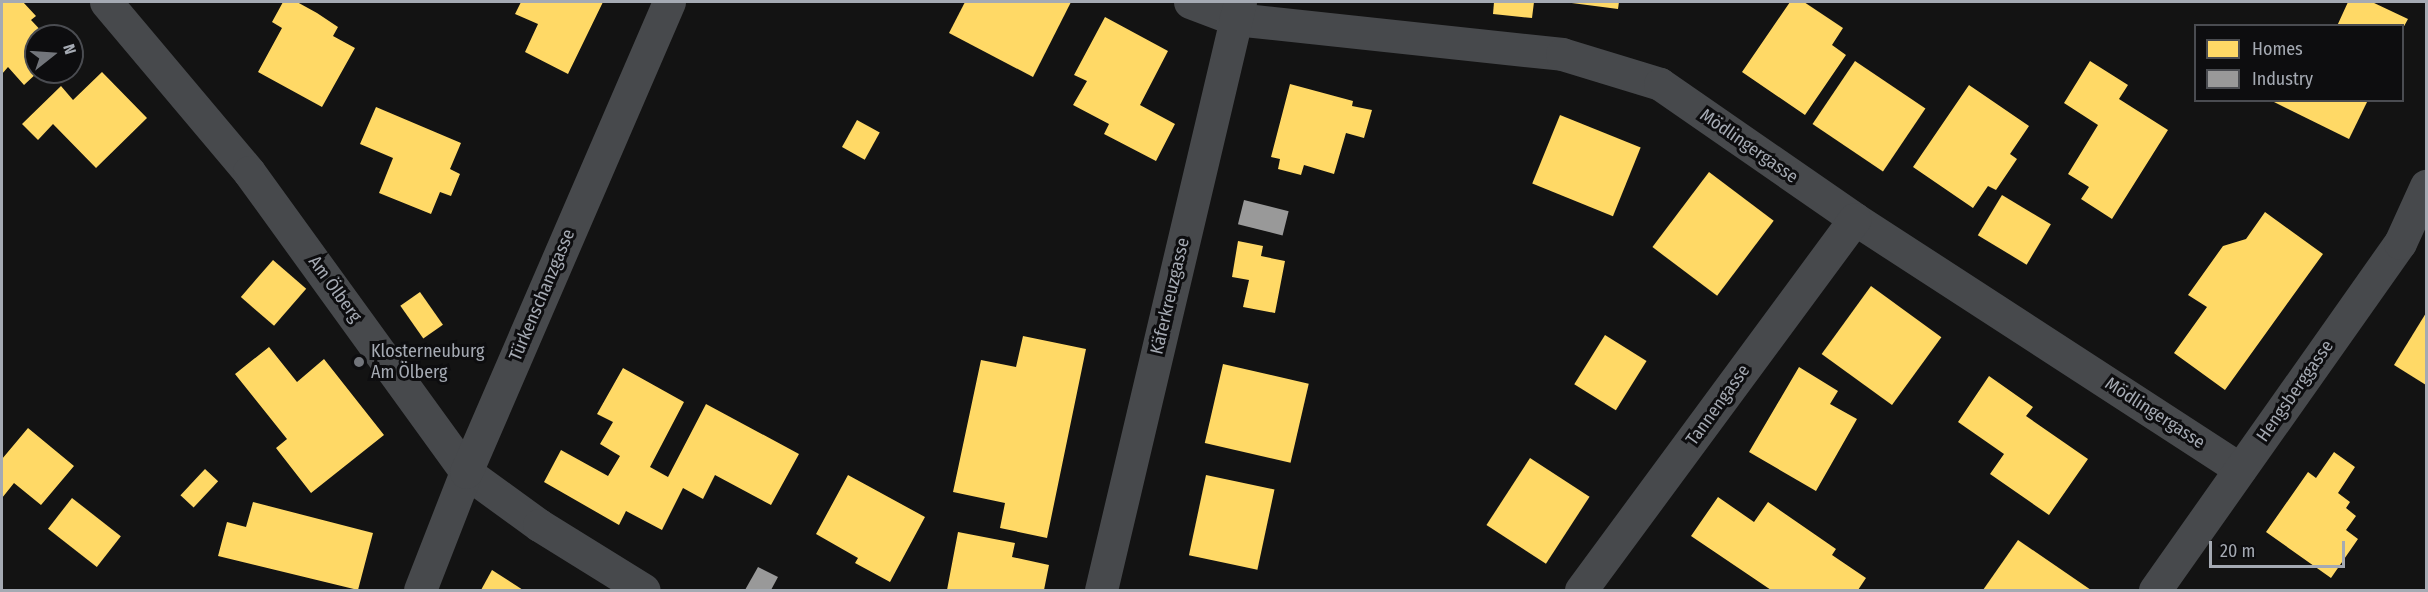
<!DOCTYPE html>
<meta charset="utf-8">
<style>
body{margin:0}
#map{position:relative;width:2428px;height:592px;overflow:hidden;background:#131313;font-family:"Fira Sans Condensed",sans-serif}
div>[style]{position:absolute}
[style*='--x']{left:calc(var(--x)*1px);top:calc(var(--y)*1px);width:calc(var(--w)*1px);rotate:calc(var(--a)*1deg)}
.homes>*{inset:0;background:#ffd966;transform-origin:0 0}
.industry>*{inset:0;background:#999;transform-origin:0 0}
.street>*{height:33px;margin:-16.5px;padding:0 16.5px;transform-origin:16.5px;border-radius:16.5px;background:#47494c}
.dots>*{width:16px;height:16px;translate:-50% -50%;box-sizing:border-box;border:3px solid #0d0d0f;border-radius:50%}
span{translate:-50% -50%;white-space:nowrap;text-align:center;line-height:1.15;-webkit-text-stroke:6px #0d0d0f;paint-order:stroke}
.street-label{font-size:18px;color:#a5aab3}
.poi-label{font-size:18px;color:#a5aab3}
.left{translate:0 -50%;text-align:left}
.frame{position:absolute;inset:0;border:3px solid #a5aab3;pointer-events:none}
.legend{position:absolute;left:2194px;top:24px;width:210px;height:78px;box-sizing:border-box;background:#0d0d0f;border:2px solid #4a4c51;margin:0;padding:8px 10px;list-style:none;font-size:18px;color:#a5aab3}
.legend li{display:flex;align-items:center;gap:12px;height:30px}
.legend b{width:30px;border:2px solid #4a4c51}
.north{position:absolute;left:24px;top:24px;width:60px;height:60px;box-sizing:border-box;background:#0d0d0f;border:2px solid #4a4c51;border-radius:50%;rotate:73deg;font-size:16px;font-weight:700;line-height:24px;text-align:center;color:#a5aab3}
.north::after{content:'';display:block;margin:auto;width:21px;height:27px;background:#72757b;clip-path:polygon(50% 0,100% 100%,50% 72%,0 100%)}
.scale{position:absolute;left:2209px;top:541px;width:136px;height:27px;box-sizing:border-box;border:3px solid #a5aab3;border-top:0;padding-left:8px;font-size:18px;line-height:21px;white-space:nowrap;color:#a5aab3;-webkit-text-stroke:4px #0d0d0f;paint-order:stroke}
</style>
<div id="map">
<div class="homes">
<i style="clip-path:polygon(2px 2px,23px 2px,36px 16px,31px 20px,46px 36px,36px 36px,38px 72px,24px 85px,8px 67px,2px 74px)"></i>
<i style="clip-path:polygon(283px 2px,297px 2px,317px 13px,338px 27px,333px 36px,355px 48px,322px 107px,258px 72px,282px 28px,272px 22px)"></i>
<i style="clip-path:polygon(521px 2px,603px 2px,568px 74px,525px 52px,538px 24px,515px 14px)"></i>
<i style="clip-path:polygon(965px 2px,1071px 2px,1033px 77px,949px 33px)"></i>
<i style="clip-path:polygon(1494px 2px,1534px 2px,1532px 18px,1493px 14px)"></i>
<i style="clip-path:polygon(1564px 2px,1619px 2px,1618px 9px)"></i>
<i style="clip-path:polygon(1790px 2px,1804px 2px,1843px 28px,1832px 45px,1846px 55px,1805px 115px,1742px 72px)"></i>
<i style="clip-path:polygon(2348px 2px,2372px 2px,2408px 19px,2402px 30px,2402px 26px,2337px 26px)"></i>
<i style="clip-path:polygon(1105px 17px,1168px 51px,1140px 105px,1175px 124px,1156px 161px,1104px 134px,1109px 124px,1073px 105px,1087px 81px,1074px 75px)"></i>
<i style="left:1855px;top:61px;width:85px;height:76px;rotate:34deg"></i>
<i style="clip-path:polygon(2090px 61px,2128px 85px,2119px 99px,2168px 130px,2112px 219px,2081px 199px,2089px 187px,2068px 174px,2098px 125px,2064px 103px)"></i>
<i style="clip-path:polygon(102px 72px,147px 118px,96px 168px,53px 124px,38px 140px,22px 124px,61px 86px,73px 100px)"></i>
<i style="clip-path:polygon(1290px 84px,1353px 101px,1352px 106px,1372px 110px,1364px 138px,1346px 133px,1334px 174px,1304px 165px,1301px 175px,1278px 169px,1280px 159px,1271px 157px)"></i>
<i style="clip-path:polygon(1969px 85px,2029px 126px,2010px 154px,2017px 159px,1996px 190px,1988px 186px,1973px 208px,1913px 167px)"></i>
<i style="clip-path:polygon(2270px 100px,2368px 100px,2349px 139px)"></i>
<i style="clip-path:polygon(376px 107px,461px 143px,450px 169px,460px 174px,451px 196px,440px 192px,431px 214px,379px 193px,393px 158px,360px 144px)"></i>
<i style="left:1560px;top:115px;width:87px;height:74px;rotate:22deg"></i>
<i style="left:857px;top:120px;width:26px;height:31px;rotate:29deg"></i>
<i style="left:1709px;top:172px;width:81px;height:94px;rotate:37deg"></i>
<i style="left:2002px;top:195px;width:57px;height:47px;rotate:31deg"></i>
<i style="clip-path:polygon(2265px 212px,2323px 254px,2225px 390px,2174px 353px,2207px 307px,2188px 295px,2223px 246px,2246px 239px)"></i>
<i style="clip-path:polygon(1238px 241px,1263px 246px,1261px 256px,1285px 261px,1275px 313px,1243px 307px,1249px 280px,1232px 277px)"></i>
<i style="left:273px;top:260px;width:44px;height:49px;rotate:41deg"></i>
<i style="left:1871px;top:286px;width:87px;height:84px;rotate:36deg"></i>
<i style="left:420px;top:292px;width:40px;height:24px;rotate:55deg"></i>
<i style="clip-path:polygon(2426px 313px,2426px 385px,2394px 365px)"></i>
<i style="left:1605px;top:335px;width:49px;height:58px;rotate:32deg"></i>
<i style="clip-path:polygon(1023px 336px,1086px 349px,1047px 538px,1000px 528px,1005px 503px,953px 492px,981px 360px,1016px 367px)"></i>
<i style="clip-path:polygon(269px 347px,297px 382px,324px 359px,384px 435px,311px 493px,276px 448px,287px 439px,235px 374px)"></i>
<i style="left:1223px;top:364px;width:88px;height:81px;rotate:13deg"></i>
<i style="clip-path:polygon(1799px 367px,1838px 391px,1830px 404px,1857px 419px,1816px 491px,1749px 452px)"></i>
<i style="clip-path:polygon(623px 368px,684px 402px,650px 467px,668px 477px,706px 404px,799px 454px,771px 505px,715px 475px,703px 499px,683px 488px,662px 530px,626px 511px,619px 525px,544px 482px,561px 450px,608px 476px,620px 456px,600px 444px,613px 422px,597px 414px)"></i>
<i style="clip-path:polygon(1989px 376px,2033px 407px,2026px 416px,2088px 459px,2049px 515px,1990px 474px,2004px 454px,1958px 422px)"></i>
<i style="clip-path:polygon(28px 428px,74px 466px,41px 505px,14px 483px,2px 498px,2px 459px)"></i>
<i style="clip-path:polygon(2334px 452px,2355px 467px,2338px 493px,2350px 502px,2346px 508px,2356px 516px,2346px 530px,2358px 539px,2331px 578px,2266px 532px,2308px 472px,2316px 478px)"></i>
<i style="left:1530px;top:458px;width:71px;height:80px;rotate:33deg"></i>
<i style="left:205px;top:469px;width:18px;height:36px;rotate:43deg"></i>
<i style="clip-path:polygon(848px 475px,925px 517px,890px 582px,855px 563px,858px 558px,816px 534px)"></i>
<i style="left:1206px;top:475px;width:70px;height:82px;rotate:12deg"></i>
<i style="clip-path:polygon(1718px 497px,1754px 522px,1768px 502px,1836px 549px,1832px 555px,1866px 578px,1858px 590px,1771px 590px,1691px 536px)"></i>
<i style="left:72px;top:498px;width:62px;height:39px;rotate:38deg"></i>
<i style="clip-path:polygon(253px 502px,373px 533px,358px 590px,218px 556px,227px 522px,246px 527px)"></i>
<i style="clip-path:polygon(958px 532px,1015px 543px,1012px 557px,1049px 565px,1044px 590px,947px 590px)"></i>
<i style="clip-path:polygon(2018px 540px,2091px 590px,1983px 590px)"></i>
<i style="clip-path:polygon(492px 570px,523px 590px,481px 590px)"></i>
</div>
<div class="industry">
<i style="left:1244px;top:200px;width:46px;height:25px;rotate:14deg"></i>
<i style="clip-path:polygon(758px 567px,778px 577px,771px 590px,745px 590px)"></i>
</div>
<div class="street">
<i style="--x:106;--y:2;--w:222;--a:49.9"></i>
<i style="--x:249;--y:172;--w:370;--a:54.1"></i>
<i style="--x:466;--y:472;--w:90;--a:36"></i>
<i style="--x:539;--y:525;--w:123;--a:31.8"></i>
<i style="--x:1190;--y:2;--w:48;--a:20.7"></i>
<i style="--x:1235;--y:19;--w:329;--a:6.1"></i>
<i style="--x:1562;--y:54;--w:102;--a:17"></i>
<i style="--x:1660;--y:84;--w:237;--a:34.7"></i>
<i style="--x:1855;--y:219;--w:459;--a:33"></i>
<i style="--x:420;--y:590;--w:127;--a:-68.7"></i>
<i style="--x:466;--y:472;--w:512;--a:-66.64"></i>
<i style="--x:1101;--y:590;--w:604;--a:-76.7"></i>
<i style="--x:1581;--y:590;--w:461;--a:-53.6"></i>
<i style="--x:2155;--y:590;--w:425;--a:-54.8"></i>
<i style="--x:2400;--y:243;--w:63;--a:-65.5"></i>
</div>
<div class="dots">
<i style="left:359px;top:362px;background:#72757b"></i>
</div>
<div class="street-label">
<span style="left:1749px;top:146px;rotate:35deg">Mödlingergasse</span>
<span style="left:335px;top:289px;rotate:54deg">Am Ölberg</span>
<span style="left:542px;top:295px;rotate:-67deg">Türkenschanzgasse</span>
<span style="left:1170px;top:296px;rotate:-77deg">Käferkreuzgasse</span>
<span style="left:2295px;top:391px;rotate:-55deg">Hengsberggasse</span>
<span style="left:1718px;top:405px;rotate:-54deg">Tannengasse</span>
<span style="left:2155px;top:413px;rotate:33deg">Mödlingergasse</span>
</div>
<div class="poi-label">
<span class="left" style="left:371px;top:362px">Klosterneuburg<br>Am Ölberg</span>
</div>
<div class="frame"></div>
<ul class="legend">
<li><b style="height:16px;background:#ffd966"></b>Homes</li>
<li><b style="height:16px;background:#999"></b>Industry</li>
</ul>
<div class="north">N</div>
<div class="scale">20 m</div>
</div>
